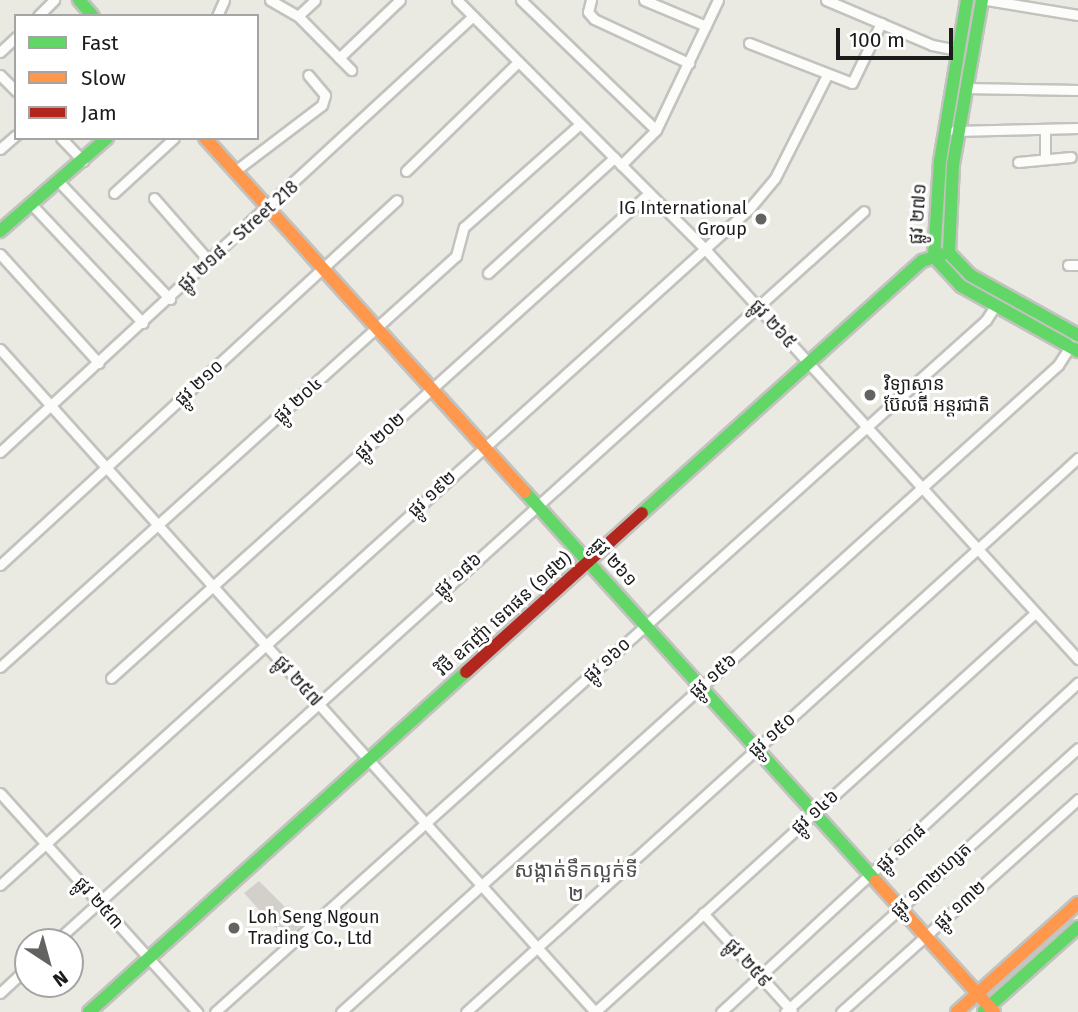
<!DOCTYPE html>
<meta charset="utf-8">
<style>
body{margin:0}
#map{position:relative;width:1078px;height:1012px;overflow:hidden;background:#eae9e2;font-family:"Fira Sans","Noto Sans Khmer",sans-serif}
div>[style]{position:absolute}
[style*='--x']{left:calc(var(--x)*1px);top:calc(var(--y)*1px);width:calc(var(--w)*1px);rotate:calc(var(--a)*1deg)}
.building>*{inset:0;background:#d3d0cb}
.round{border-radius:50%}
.roads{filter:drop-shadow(2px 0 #c2c2bf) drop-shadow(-2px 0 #c2c2bf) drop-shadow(0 2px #c2c2bf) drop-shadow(0 -2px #c2c2bf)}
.street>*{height:9px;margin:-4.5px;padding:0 4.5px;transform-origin:4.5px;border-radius:4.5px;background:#fcfcfb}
.fast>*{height:12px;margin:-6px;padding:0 6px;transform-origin:6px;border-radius:6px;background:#63d668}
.slow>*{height:12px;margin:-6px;padding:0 6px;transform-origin:6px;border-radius:6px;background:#ff974d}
.jam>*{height:12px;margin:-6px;padding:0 6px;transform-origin:6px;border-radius:6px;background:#b3261e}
.dots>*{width:19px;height:19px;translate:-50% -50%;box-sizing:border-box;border:4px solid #fff;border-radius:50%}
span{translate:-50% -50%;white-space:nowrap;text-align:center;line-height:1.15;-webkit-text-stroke:6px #fff;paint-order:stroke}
.poi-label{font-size:18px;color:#1b1b1b}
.right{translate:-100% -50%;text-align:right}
.left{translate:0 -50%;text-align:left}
.street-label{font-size:18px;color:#1b1b1b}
.quarter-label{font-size:21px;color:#4e4e4e}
.legend{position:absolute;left:14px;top:14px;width:245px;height:126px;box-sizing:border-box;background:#fff;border:2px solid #a4a4a4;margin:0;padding:9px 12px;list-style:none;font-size:21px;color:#1b1b1b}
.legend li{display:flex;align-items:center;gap:14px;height:35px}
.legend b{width:35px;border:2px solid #a4a4a4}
.north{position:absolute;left:14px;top:928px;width:70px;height:70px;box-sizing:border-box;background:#fff;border:2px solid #a4a4a4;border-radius:50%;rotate:144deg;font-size:19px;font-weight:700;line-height:28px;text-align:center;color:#1b1b1b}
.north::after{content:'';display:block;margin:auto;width:24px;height:32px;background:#636361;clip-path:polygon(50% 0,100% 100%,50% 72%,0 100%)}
.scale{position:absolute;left:836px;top:28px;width:117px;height:32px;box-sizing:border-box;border:4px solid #1b1b1b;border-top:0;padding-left:9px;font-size:21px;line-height:24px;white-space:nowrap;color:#1b1b1b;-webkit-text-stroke:5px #fff;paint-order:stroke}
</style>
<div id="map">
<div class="building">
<i class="round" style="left:752px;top:210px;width:18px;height:18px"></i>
<i style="clip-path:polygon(259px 881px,302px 924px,286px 939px,244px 893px)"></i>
</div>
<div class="roads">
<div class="street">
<i style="--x:270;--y:0;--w:32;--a:30"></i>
<i style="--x:298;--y:16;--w:76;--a:45.5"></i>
<i style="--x:457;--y:0;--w:350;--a:45.1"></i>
<i style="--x:704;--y:248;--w:556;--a:47.7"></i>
<i style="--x:521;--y:0;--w:187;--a:43.9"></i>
<i style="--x:591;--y:0;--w:12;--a:104"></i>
<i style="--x:588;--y:12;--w:9;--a:49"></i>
<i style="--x:594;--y:19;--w:105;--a:24.9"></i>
<i style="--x:644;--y:0;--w:67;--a:22.8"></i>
<i style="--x:826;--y:0;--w:115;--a:23"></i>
<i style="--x:932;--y:45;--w:26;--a:11"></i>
<i style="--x:987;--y:0;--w:92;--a:9.4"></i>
<i style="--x:38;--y:16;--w:23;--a:-45"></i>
<i style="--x:217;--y:16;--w:17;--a:-66"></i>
<i style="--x:298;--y:16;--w:23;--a:-43"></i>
<i style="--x:749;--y:43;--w:110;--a:21.2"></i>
<i style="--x:852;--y:83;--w:67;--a:-64.2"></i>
<i style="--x:0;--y:52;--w:22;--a:-43"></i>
<i style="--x:339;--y:58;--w:84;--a:-43.6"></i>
<i style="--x:0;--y:75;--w:23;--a:45"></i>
<i style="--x:965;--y:88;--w:113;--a:1"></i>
<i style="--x:954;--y:131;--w:124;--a:-1.4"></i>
<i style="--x:1045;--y:133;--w:26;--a:90"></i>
<i style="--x:61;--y:138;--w:32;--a:46"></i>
<i style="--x:0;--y:149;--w:21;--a:-41"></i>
<i style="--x:1018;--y:162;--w:53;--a:-5.4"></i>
<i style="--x:621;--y:165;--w:49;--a:-45"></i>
<i style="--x:656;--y:130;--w:144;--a:-64.5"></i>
<i style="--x:235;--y:171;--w:109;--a:-37.2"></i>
<i style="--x:322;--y:105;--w:10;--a:-73"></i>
<i style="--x:325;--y:95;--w:26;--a:-130"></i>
<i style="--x:406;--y:171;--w:156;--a:-44.2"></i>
<i style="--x:60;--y:183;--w:160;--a:46.5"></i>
<i style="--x:114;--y:193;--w:81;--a:-42.5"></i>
<i style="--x:154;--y:198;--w:85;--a:48.8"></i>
<i style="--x:34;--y:207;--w:159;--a:46.8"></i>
<i style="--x:0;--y:254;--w:147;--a:47.8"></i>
<i style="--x:1068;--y:265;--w:10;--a:0"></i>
<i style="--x:488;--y:273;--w:171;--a:-42.4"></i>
<i style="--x:0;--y:349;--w:891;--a:48.09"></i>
<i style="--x:0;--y:452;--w:643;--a:-42.67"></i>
<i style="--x:0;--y:565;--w:539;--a:-42.6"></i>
<i style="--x:0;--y:667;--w:614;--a:-42.03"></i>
<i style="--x:456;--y:256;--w:30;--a:-75"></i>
<i style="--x:464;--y:227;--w:155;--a:-41.6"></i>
<i style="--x:111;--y:678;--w:724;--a:-42.03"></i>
<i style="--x:0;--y:793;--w:295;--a:48"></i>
<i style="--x:0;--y:885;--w:1009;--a:-42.07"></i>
<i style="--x:749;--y:209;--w:40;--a:-50"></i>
<i style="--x:775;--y:178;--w:115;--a:-63.2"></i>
<i style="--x:703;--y:913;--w:132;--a:47.8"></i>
<i style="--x:55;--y:942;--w:1090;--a:-42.1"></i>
<i style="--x:0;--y:993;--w:38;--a:-43"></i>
<i style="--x:215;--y:1012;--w:1036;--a:-41.91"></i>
<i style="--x:986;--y:320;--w:17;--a:-57"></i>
<i style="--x:341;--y:1012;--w:966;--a:-42.06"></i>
<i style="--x:1058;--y:365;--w:24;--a:-57"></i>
<i style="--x:466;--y:1012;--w:826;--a:-42.15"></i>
<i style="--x:595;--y:1012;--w:594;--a:-42.2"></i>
<i style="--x:721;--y:1012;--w:486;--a:-42.7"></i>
<i style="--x:785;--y:1012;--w:394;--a:-42"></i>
<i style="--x:841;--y:1012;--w:319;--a:-41.9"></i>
</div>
<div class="fast">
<i style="--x:79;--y:0;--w:21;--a:49"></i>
<i style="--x:967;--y:0;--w:163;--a:99.5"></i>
<i style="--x:940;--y:161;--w:96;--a:93.6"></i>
<i style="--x:934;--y:257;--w:40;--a:47"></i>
<i style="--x:961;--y:286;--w:134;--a:29.1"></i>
<i style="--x:982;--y:0;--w:167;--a:100"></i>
<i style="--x:953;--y:164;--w:89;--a:92.6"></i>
<i style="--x:949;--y:253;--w:30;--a:46"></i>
<i style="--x:970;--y:275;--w:124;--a:29.1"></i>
<i style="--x:0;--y:231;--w:142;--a:-41"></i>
<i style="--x:525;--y:492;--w:524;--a:47.94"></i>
<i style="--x:642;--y:513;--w:377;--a:-42"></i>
<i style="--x:922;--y:261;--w:22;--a:-18"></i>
<i style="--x:984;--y:1011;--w:126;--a:-41.8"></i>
<i style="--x:89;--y:1012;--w:508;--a:-42.05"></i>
</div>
<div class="slow">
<i style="--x:205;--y:138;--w:477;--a:47.9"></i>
<i style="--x:876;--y:881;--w:176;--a:48"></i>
<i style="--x:957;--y:1012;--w:163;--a:-42"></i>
</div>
<div class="jam">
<i style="--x:466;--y:672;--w:237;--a:-42.1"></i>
</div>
</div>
<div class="dots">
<i style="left:761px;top:219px;background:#636361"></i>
<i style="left:870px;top:395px;background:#636361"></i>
<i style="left:234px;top:928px;background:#636361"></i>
</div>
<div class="poi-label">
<span class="right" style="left:747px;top:219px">IG International<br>Group</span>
<span class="left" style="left:884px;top:395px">វិទ្យាស្ថាន<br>ប៊ែលធី អន្ដរជាតិ</span>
<span class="left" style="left:248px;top:928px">Loh Seng Ngoun<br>Trading Co., Ltd</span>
</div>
<div class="street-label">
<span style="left:918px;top:214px;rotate:-86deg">ផ្លូវ ២៧១</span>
<span style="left:238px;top:236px;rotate:-42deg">ផ្លូវ ២១៨ - Street 218</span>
<span style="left:773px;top:324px;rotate:48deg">ផ្លូវ ២៦៥</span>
<span style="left:199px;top:383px;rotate:-43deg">ផ្លូវ ២១០</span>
<span style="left:298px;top:400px;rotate:-42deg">ផ្លូវ ២០៤</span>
<span style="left:380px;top:436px;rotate:-42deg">ផ្លូវ ២០២</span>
<span style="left:432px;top:494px;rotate:-43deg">ផ្លូវ ១៩២</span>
<span style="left:614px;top:562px;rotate:48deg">ផ្លូវ ២៦១</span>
<span style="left:458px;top:575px;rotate:-42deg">ផ្លូវ ១៨៦</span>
<span style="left:504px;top:614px;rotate:-42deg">វិថី ឧកញ៉ា ទេពផន (១៨២)</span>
<span style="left:607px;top:660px;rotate:-42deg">ផ្លូវ ១៦០</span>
<span style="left:713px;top:676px;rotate:-42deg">ផ្លូវ ១៥៦</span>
<span style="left:298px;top:681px;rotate:48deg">ផ្លូវ ២៥៧</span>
<span style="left:772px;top:735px;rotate:-42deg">ផ្លូវ ១៥០</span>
<span style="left:815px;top:812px;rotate:-42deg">ផ្លូវ ១៤៦</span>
<span style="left:901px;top:848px;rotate:-43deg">ផ្លូវ ១៣៨</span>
<span style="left:931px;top:880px;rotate:-42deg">ផ្លូវ ១៣២ហ្សេត</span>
<span style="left:99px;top:903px;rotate:48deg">ផ្លូវ ២៥៣</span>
<span style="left:960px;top:905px;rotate:-42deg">ផ្លូវ ១៣២</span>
<span style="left:748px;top:963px;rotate:48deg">ផ្លូវ ២៥៩</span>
</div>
<div class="quarter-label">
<span style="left:576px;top:882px">សង្កាត់ទឹកល្អក់ទី<br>២</span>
</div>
<ul class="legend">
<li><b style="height:9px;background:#63d668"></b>Fast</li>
<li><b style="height:9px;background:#ff974d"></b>Slow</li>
<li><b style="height:9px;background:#b3261e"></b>Jam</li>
</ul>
<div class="north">N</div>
<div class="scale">100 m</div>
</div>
